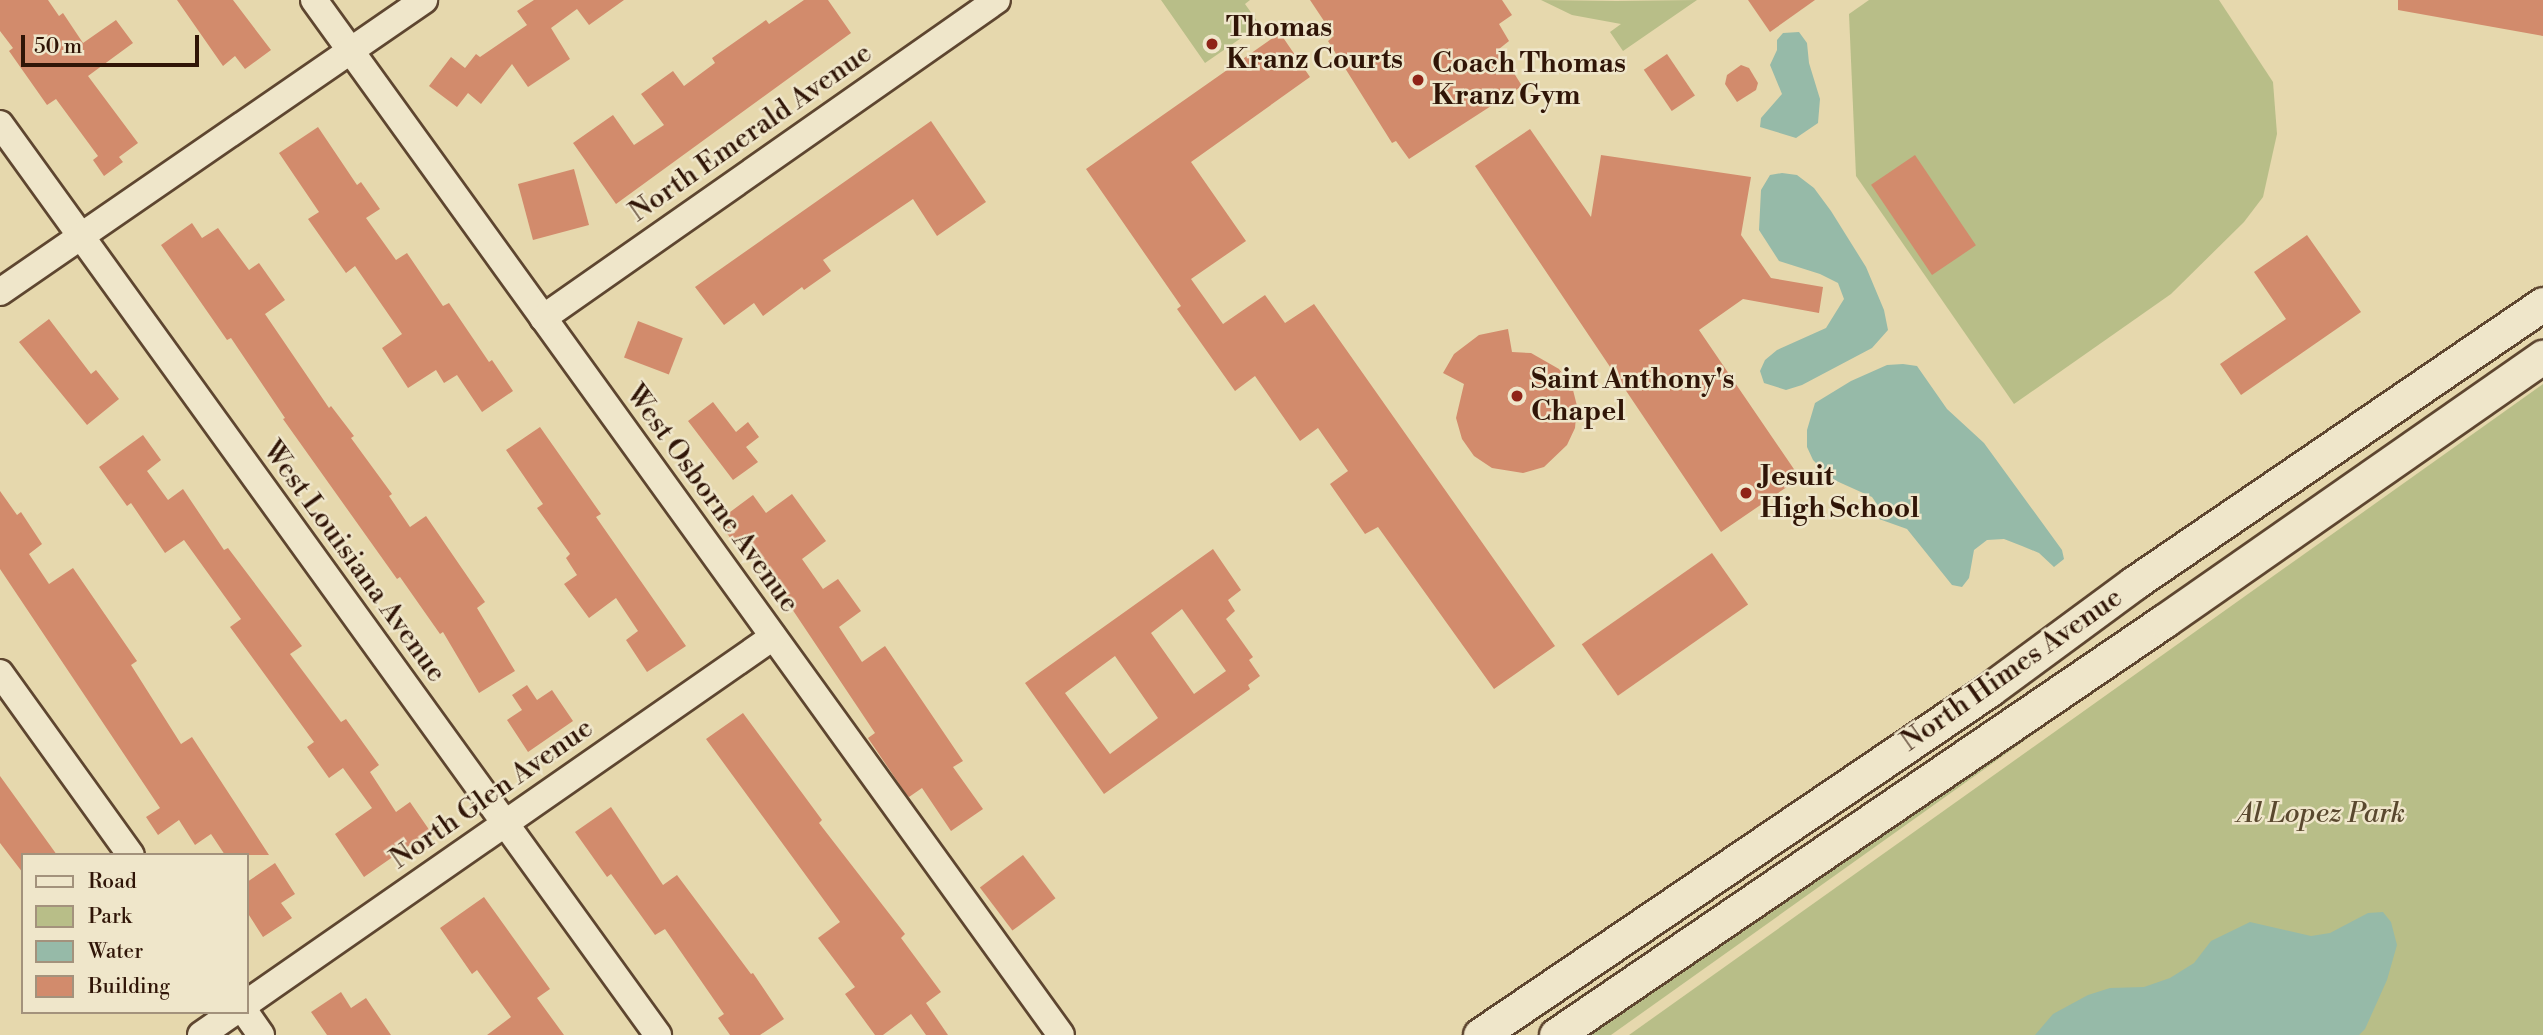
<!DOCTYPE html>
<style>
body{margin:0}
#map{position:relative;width:2543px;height:1035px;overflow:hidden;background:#e6d8ad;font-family:"Libre Bodoni",serif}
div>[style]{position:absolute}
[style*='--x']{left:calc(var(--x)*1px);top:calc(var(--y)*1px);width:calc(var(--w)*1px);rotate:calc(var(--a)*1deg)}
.green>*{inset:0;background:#b8be88}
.water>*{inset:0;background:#96baa8}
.building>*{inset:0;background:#d28b6c;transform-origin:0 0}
.roads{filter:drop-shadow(2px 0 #5e4630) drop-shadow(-2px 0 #5e4630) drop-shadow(0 2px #5e4630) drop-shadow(0 -2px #5e4630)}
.minor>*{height:26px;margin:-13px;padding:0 13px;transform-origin:13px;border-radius:13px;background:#efe6ca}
.tertiary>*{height:33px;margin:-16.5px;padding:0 16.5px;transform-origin:16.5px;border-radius:16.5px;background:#efe6ca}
.dots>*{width:19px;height:19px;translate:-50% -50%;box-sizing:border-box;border:4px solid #efe6ca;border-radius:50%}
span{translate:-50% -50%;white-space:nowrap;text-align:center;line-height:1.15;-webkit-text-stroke:5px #efe6ca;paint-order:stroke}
.poi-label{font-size:28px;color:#301507;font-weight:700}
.left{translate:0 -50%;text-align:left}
.street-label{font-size:28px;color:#301507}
.park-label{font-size:28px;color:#59482e;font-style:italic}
.legend{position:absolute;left:21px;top:853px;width:228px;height:161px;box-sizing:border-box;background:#efe6ca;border:2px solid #a3927c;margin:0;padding:9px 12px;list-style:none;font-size:21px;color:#301507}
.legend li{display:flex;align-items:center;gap:14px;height:35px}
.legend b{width:35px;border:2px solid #a3927c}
.scale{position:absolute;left:21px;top:35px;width:178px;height:32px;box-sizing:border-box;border:4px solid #301507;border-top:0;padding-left:9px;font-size:21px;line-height:24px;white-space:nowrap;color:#301507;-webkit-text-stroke:5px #efe6ca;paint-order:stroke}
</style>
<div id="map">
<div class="green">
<i style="clip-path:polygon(1161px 0,1250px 0,1245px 4px,1260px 25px,1205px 63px)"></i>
<i style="clip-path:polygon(1541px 0,1616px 1px,1697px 0,1623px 51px,1610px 32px,1621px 24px,1572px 15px)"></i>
<i style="clip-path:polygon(1869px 0,2219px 0,2273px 82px,2277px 134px,2263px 197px,2244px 222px,2171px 294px,2014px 404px,1856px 176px,1849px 14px)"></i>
<i style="clip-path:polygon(2543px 384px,2543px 1035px,1629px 1035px)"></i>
<i style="clip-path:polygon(2372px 493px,1611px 1035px,1584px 1035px)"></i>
</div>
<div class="water">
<i style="clip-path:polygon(1799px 32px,1807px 43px,1809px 63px,1820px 99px,1818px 123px,1796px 138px,1760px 127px,1761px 118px,1782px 94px,1770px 65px,1777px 50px,1777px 40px,1783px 33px)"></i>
<i style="clip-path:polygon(1782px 173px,1797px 175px,1814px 188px,1831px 211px,1866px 267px,1884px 310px,1888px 330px,1872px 348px,1802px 385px,1786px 390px,1764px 383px,1760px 371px,1765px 360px,1777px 350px,1826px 328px,1844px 299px,1838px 283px,1820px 274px,1779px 261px,1759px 230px,1761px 190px,1770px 175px)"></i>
<i style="clip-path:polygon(1903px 364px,1917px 366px,1947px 409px,1984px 443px,2062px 550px,2064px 559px,2054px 567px,2039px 553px,2022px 546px,2004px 539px,1987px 540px,1974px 550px,1969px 578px,1962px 587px,1952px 585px,1907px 529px,1879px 519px,1881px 510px,1872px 497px,1832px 479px,1813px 460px,1807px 447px,1807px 430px,1815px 403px,1851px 381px,1887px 365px)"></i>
<i style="clip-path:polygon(2383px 912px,2391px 922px,2397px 945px,2387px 980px,2365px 1029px,2359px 1035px,2035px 1035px,2053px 1014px,2088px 995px,2110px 988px,2144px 987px,2170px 978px,2194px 963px,2211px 941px,2250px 922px,2311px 936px,2330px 933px,2368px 913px)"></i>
</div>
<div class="building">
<i style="clip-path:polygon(0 0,48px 0,59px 16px,63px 13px,83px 43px,116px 20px,133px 43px,88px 76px,138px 143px,119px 157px,123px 162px,104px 176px,93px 160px,98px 156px,56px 99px,47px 105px,9px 51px,13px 48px,0 31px)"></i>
<i style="clip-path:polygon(177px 0,233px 0,271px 50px,245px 69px,235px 56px,223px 66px)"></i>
<i style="clip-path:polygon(534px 0,624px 0,589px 25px,577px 9px,551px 28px,570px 59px,528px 87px,512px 64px,481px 104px,468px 93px,457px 107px,429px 86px,451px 57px,465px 68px,476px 54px,480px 57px,527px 25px,517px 11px)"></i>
<i style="clip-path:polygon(804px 0,828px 0,851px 33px,616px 204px,573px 143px,613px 115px,634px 145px,664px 125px,641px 94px,673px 71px,684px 86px,715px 63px,712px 58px,766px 20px,769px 24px)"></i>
<i style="clip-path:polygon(1310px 0,1502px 0,1512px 15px,1499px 24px,1509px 41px,1499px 49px,1522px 86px,1409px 159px,1396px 141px,1392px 143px,1328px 41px,1334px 36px)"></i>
<i style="clip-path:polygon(1748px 0,1815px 0,1770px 32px)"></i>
<i style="clip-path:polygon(2398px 0,2543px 0,2543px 36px,2398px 10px)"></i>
<i style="clip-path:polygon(1280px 33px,1310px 77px,1191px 162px,1246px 241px,1191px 279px,1223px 324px,1265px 295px,1285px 323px,1314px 304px,1555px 646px,1494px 689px,1378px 527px,1365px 534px,1330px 484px,1348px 471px,1318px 428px,1300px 441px,1255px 376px,1235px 391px,1177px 309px,1181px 306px,1086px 169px)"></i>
<i style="left:1667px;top:54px;width:50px;height:28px;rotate:56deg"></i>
<i style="clip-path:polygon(1741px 65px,1749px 68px,1758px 83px,1756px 90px,1737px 102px,1725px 84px,1727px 75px)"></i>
<i style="clip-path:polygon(931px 121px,986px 202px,937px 236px,913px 199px,823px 260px,831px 271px,804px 290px,802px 287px,763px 316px,754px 303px,724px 325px,695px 287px)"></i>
<i style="clip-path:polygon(318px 127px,357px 185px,361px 182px,380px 209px,366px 218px,396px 260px,407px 253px,443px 306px,449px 303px,489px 362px,492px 360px,513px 391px,482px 412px,457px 375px,444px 383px,436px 370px,408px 388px,382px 348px,402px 334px,355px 266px,346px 273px,308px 219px,319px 212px,279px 153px)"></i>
<i style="clip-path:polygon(1530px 129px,1591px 217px,1601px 155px,1751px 177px,1741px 235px,1771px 278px,1823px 287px,1819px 313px,1743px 299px,1699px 330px,1800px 478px,1721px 532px,1475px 166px)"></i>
<i style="left:1915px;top:155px;width:109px;height:53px;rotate:56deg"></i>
<i style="left:574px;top:169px;width:58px;height:58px;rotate:75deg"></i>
<i style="clip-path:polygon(192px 223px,202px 238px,218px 228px,249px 270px,259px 263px,285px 300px,265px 314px,329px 408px,331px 406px,354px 436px,351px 438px,392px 494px,389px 496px,410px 527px,426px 516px,485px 602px,477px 608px,515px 671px,479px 693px,443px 632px,440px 634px,400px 577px,397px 579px,283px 419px,285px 418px,231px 338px,227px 340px,161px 245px)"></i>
<i style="clip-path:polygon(2307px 235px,2361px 312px,2241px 395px,2220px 364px,2286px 319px,2254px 272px)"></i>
<i style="clip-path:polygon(49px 319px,91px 374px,96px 370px,119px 399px,87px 425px,19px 342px)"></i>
<i style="left:638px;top:321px;width:48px;height:39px;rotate:21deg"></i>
<i style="clip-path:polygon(1508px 329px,1512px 352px,1531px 353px,1559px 369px,1572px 386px,1577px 406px,1575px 428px,1567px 445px,1544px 467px,1523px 473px,1492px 468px,1474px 456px,1462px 439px,1456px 418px,1464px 384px,1443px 373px,1454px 354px,1479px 335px)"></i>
<i style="clip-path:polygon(713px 402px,736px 432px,748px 422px,759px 437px,746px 447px,758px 462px,733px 480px,688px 421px)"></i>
<i style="clip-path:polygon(540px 427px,601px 514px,596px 517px,686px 646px,647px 672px,626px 640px,638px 631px,616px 598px,589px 618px,564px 584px,577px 575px,566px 558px,570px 554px,537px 508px,543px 504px,506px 450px)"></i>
<i style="clip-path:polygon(143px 435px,161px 460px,147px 471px,168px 500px,183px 489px,224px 550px,228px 548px,302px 646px,290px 654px,341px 722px,346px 719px,379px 765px,370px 772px,396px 812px,410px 802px,430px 831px,364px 877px,335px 834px,372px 808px,343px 768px,329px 778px,307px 747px,314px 742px,230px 627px,241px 619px,184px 540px,165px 553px,131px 503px,127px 506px,99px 467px)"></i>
<i style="clip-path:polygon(0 491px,17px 515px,21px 512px,42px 544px,29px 554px,49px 584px,73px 568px,137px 661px,131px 665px,181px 744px,192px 737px,269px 855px,225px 855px,211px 834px,195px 845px,179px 820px,158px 835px,146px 817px,160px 808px,0 569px)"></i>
<i style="clip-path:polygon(792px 494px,826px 541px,802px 559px,823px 589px,838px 579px,861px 611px,839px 627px,862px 662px,885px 646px,963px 761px,953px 767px,983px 809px,951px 831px,922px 788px,909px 797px,906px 794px,868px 738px,875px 733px,782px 594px,786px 591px,745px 534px,734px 543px,718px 521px,753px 495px,766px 513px)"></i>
<i style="clip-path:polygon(evenodd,1213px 549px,1241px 590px,1228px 600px,1235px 611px,1226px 619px,1253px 657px,1249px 660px,1260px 676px,1248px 685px,1250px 689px,1104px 794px,1025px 683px,1213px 549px,1182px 609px,1226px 671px,1194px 694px,1151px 633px,1182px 609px,1213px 549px,1115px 656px,1158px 718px,1110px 754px,1065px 693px,1115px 656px)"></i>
<i style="left:1712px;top:553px;width:63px;height:159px;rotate:55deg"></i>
<i style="clip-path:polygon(527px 685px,537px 700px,552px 690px,573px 721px,528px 752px,507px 720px,522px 710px,512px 695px)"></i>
<i style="clip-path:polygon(743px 713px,822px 820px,819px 823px,905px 934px,901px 938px,941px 992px,926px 1003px,948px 1035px,926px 1035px,911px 1014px,883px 1035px,875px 1035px,845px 994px,855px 987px,818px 938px,840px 922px,706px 739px)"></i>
<i style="clip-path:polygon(0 776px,57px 855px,23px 855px,23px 873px,0 843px)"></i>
<i style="clip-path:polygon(611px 807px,663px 885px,677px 875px,751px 974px,753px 973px,784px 1019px,760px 1035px,730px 1035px,718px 1018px,724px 1014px,665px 929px,655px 935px,611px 874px,607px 877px,575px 832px)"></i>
<i style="left:1023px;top:855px;width:54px;height:54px;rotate:53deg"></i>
<i style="clip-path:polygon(275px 863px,295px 894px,281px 903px,292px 918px,263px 937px,247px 912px,247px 882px)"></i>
<i style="clip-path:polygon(484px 897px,550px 989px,537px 998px,564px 1035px,487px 1035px,511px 1017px,477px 970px,472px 974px,440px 928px)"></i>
<i style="clip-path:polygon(341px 992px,351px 1008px,366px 998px,391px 1035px,327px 1035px,311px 1012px)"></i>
</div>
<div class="roads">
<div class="minor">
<i style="--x:314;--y:0;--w:1276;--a:54.18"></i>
<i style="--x:0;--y:124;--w:1124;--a:54.16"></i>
<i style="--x:0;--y:292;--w:515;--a:-34.55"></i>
<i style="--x:543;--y:318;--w:554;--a:-35.01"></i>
<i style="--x:0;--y:673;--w:224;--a:54.3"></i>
<i style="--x:247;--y:1003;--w:641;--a:-34.83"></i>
<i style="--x:245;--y:1012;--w:28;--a:55"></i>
<i style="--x:201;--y:1035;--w:40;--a:-34.9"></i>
</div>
<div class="tertiary">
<i style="--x:1480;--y:1035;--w:615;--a:-34.13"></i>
<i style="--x:1989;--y:690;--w:180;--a:-36.4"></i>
<i style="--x:2134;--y:583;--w:495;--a:-34.3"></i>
<i style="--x:1556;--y:1035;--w:736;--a:-34.25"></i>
<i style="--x:2164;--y:621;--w:462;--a:-34.9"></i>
</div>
</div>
<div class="dots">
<i style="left:1212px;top:44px;background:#8f2418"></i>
<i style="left:1418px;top:80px;background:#8f2418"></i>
<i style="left:1517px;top:396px;background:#8f2418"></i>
<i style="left:1746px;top:493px;background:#8f2418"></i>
</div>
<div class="poi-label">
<span class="left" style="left:1226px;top:44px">Thomas<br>Kranz Courts</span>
<span class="left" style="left:1432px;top:80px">Coach Thomas<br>Kranz Gym</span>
<span class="left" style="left:1531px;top:396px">Saint Anthony's<br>Chapel</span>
<span class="left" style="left:1760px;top:493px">Jesuit<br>High School</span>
</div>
<div class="street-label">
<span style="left:751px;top:133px;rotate:-35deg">North Emerald Avenue</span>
<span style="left:712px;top:499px;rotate:54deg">West Osborne Avenue</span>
<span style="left:354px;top:562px;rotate:54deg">West Louisiana Avenue</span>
<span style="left:2012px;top:670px;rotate:-35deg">North Himes Avenue</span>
<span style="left:492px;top:794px;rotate:-35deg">North Glen Avenue</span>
</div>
<div class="park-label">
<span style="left:2321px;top:814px">Al Lopez Park</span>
</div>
<ul class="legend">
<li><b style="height:9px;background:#efe6ca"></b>Road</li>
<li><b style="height:19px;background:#b8be88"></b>Park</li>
<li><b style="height:19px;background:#96baa8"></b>Water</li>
<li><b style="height:19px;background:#d28b6c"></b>Building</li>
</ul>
<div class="scale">50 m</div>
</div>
